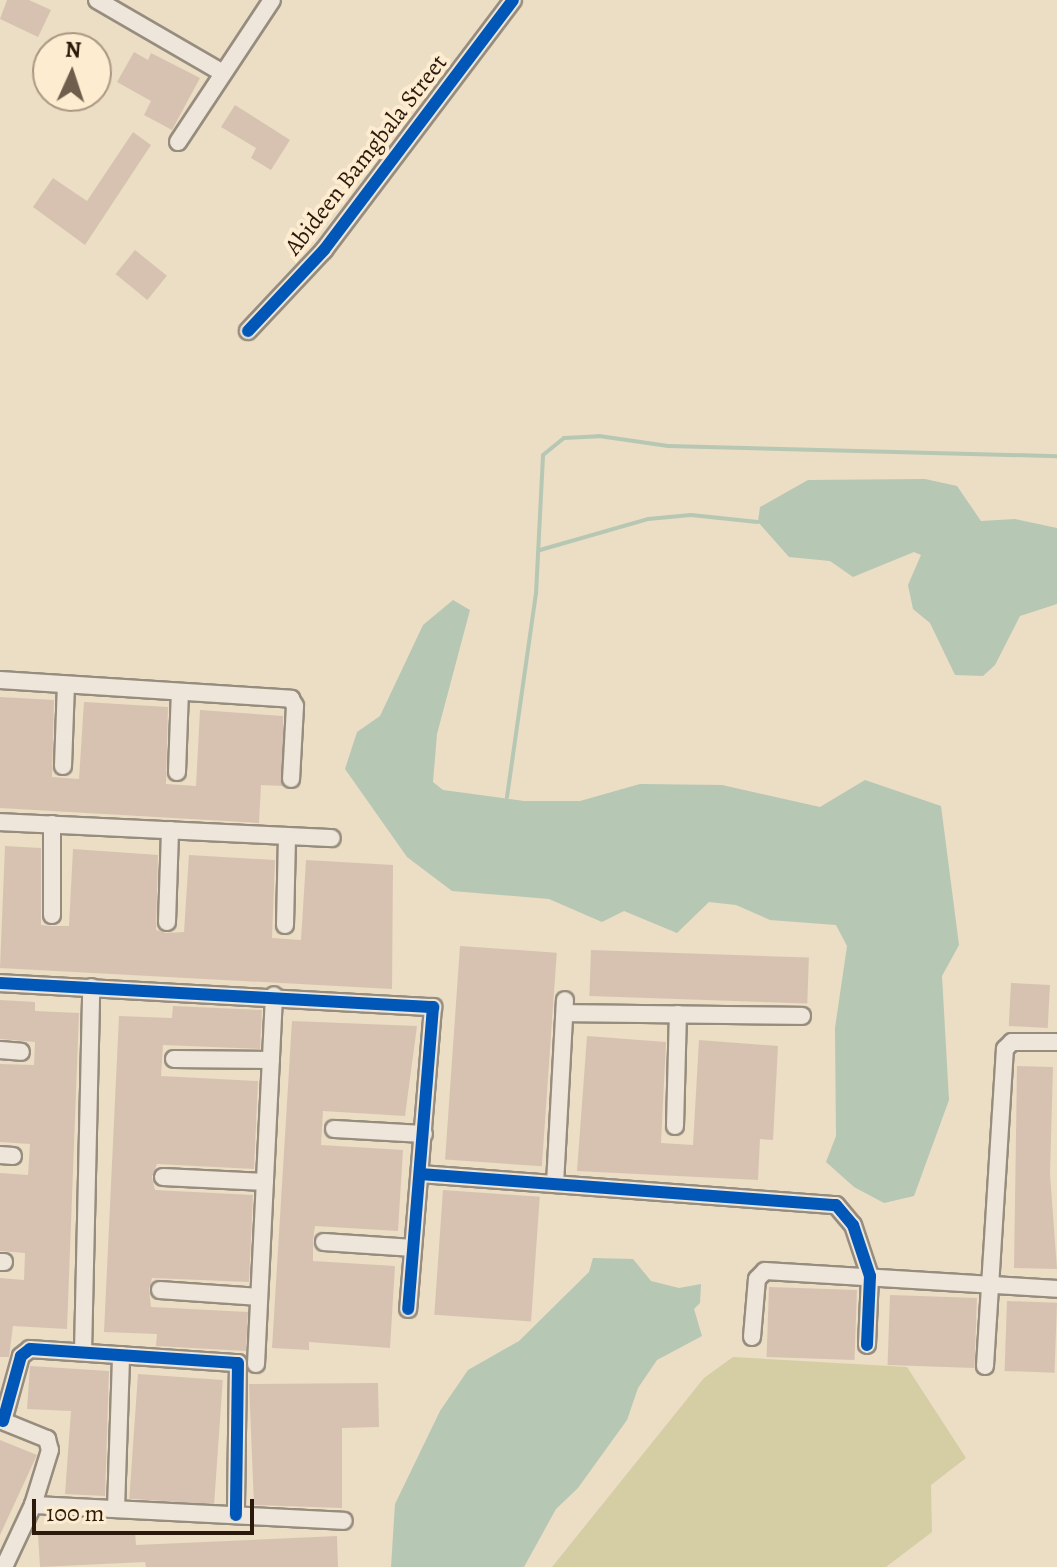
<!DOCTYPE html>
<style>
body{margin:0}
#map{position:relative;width:1057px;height:1567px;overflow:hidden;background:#ecddc5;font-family:Alegreya,serif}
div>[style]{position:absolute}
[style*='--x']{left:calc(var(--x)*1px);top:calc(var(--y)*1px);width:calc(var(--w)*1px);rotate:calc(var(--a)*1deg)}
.green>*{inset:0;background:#d5cea5}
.water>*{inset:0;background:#b6c7b4}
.stream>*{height:4px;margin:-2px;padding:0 2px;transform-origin:2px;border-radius:2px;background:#b6c7b4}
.building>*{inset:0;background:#d7c2b1;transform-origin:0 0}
.roads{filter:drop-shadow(2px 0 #978d7e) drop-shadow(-2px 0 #978d7e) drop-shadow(0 2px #978d7e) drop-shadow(0 -2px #978d7e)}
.minor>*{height:16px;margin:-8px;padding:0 8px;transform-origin:8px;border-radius:8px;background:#eee6da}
.cycleway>*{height:12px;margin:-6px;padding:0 6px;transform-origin:6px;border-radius:6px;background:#0057b8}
span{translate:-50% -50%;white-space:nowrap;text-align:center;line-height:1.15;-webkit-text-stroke:8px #fdeccf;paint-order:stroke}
.street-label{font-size:24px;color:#2b190c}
.north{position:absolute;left:32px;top:32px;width:80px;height:80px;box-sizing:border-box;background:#fdeccf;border:2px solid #a99881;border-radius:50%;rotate:3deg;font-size:22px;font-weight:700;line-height:32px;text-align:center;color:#2b190c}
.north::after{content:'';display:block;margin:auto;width:28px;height:36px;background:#6f5e4d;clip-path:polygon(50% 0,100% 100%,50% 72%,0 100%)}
.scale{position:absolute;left:32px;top:1499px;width:222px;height:36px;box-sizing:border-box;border:4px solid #2b190c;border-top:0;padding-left:10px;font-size:24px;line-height:28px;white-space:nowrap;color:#2b190c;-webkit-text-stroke:6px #fdeccf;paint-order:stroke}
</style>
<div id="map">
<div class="green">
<i style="clip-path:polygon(733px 1357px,907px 1367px,966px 1458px,931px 1485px,932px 1532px,886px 1567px,552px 1567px,704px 1378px)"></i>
</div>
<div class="water">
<i style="clip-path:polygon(925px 479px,957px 486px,981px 521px,1015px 519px,1057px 528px,1057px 604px,1020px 616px,995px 665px,983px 676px,955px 675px,930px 623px,913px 609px,908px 585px,921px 555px,914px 552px,853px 577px,830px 561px,789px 557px,758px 522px,760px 507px,808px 480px)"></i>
<i style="clip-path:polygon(453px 600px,470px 610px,437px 734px,433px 782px,443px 790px,524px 801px,580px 801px,640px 784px,722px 785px,820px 807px,865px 780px,941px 806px,959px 945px,942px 976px,949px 1100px,914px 1196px,884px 1203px,854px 1187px,826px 1162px,836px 1136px,835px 1028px,847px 946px,836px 925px,770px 920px,736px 905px,709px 902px,677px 933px,624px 911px,602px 922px,549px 899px,452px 891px,407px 857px,345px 769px,357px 732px,380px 716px,423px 625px)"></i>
<i style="clip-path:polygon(593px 1258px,633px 1259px,651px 1281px,679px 1288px,701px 1284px,700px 1303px,694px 1309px,702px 1336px,657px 1360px,638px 1388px,627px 1420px,578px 1488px,556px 1509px,524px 1567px,391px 1567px,395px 1504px,440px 1411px,468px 1370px,519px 1341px,589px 1272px)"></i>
</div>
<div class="stream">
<i style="--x:540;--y:550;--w:112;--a:-16"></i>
<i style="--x:648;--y:519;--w:43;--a:-5.3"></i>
<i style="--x:691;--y:515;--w:67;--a:6"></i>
<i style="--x:507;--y:797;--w:205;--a:-81.9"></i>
<i style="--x:536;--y:594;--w:139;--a:-87.1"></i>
<i style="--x:543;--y:455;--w:27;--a:-39"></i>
<i style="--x:564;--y:438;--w:35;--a:-3"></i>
<i style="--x:599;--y:436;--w:70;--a:8.2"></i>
<i style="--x:668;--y:446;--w:389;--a:1.5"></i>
</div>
<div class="building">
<i style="clip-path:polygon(7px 0,29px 0,51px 10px,38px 37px,0 19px)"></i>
<i style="clip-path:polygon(134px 52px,148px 60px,151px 53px,200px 78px,172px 130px,144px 115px,151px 101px,117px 82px)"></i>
<i style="clip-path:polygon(235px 105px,290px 140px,271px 170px,251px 158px,256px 148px,221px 127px)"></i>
<i style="clip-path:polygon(133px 132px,151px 145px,85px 245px,33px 207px,53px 178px,87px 201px)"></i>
<i style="left:135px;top:250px;width:41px;height:31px;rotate:39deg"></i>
<i style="clip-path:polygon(0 697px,54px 700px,52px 777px,79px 779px,84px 702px,168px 707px,166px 784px,196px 786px,200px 710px,283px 716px,283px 786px,261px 785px,259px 823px,0 808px)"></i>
<i style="clip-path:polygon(5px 846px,41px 848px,41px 925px,51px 926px,69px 926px,73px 849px,158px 855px,156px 930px,166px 933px,184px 932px,189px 855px,275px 860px,272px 938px,301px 940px,306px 860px,393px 865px,392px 989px,0 968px)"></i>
<i style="left:460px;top:946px;width:97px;height:214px;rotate:4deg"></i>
<i style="left:591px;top:950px;width:218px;height:46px;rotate:2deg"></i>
<i style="left:1011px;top:983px;width:39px;height:43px;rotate:3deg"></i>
<i style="clip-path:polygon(0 1000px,35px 1002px,35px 1011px,79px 1013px,67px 1329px,13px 1326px,9px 1357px,0 1357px,0 1278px,24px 1280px,25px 1253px,0 1251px,0 1173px,28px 1175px,30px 1144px,0 1142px,0 1064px,34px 1065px,35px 1042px,0 1039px)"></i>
<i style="clip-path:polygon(173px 1006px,262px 1010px,260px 1049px,163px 1045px,161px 1076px,258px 1081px,254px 1169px,157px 1164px,152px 1177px,155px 1190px,253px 1195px,249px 1282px,152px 1278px,149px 1290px,151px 1307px,248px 1312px,246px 1351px,156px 1346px,157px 1334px,104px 1332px,119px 1016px,172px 1018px)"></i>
<i style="clip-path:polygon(292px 1021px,417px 1026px,405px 1116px,323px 1111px,321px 1145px,403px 1150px,398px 1231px,315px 1226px,313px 1240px,313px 1261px,395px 1266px,390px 1348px,309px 1342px,309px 1350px,272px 1348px)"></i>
<i style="clip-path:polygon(587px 1036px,666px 1042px,661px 1143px,693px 1145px,699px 1040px,778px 1046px,773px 1140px,760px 1139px,758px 1180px,577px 1171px)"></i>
<i style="clip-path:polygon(1017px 1066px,1053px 1067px,1050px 1174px,1057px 1269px,1014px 1268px)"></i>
<i style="left:443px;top:1190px;width:97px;height:125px;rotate:4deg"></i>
<i style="left:769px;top:1287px;width:88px;height:70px;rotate:2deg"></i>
<i style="left:890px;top:1295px;width:87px;height:70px;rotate:2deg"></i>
<i style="left:1007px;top:1301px;width:50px;height:70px;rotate:2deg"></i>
<i style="clip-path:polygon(30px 1366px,109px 1371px,105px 1496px,65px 1494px,71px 1411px,27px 1409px)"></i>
<i style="left:138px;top:1374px;width:85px;height:125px;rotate:4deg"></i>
<i style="clip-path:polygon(378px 1383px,379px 1427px,342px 1428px,342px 1508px,254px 1505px,249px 1384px)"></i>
<i style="clip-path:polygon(0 1440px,37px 1455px,0 1535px)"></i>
<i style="clip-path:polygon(135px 1531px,136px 1545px,337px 1536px,338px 1567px,146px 1567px,145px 1562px,40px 1567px,38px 1535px)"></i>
</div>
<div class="roads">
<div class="minor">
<i style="--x:97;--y:0;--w:143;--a:30.1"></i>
<i style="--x:178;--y:142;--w:170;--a:-56.5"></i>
<i style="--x:248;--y:331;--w:111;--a:-46.8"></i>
<i style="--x:324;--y:250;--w:313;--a:-52.9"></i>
<i style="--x:0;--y:680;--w:292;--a:3.7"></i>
<i style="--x:291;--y:699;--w:8;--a:60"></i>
<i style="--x:295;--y:706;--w:73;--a:93.1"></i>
<i style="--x:63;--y:766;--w:81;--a:-87.9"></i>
<i style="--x:177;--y:772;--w:80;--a:-87.9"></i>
<i style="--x:0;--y:822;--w:332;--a:2.8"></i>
<i style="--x:52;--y:915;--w:91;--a:-90"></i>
<i style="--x:167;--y:922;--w:92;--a:-88.1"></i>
<i style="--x:285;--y:925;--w:89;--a:-88.7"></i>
<i style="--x:0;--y:983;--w:434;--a:3.2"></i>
<i style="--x:433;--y:1007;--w:303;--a:94.7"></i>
<i style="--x:565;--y:1013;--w:237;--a:0.7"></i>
<i style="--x:0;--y:1050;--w:21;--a:5"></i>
<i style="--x:174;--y:1059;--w:97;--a:0.6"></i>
<i style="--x:675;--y:1126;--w:112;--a:-88.5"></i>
<i style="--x:334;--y:1129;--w:90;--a:3.2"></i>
<i style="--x:0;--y:1155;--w:13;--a:4"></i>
<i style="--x:420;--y:1174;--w:417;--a:4.3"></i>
<i style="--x:836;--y:1205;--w:26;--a:50"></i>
<i style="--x:853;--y:1225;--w:54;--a:71.6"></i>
<i style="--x:870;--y:1276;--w:69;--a:92.5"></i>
<i style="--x:163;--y:1177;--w:102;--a:2.8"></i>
<i style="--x:555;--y:1184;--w:184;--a:-86.9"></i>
<i style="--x:324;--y:1242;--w:89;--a:3.9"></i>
<i style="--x:0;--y:1262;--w:4;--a:0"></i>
<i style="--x:160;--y:1290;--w:99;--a:4"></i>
<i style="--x:752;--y:1337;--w:58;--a:-85.1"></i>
<i style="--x:757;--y:1279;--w:11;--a:-45"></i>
<i style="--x:765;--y:1271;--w:293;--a:3.5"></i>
<i style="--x:83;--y:1352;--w:365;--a:-88.7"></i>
<i style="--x:256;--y:1364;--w:369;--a:-87.2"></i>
<i style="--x:985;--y:1366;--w:318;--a:-86.4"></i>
<i style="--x:1005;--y:1049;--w:10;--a:-45"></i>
<i style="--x:1012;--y:1042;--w:45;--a:0"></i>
<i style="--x:0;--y:1420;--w:51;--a:22"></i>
<i style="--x:47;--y:1439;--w:11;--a:75"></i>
<i style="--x:50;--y:1450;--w:58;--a:107.2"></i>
<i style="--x:33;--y:1505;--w:68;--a:115.1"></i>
<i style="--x:3;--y:1421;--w:67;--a:-74.5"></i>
<i style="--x:21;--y:1356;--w:11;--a:-38"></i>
<i style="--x:30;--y:1349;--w:208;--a:3.9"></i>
<i style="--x:238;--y:1363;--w:152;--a:90.8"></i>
<i style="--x:33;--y:1505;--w:311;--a:2.9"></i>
<i style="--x:116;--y:1509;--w:154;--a:-88.1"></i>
</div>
</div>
<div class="cycleway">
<i style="--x:248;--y:331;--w:111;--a:-46.8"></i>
<i style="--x:324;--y:250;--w:313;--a:-52.9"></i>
<i style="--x:0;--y:983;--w:434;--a:3.2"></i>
<i style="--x:433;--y:1007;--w:303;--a:94.7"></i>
<i style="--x:420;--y:1174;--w:417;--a:4.3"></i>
<i style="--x:836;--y:1205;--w:26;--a:50"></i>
<i style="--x:853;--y:1225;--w:54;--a:71.6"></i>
<i style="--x:870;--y:1276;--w:69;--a:92.5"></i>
<i style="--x:3;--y:1421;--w:67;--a:-74.5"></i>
<i style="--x:21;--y:1356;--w:11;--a:-38"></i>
<i style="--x:30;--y:1349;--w:208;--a:3.9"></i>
<i style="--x:238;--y:1363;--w:152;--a:90.8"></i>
</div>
<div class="street-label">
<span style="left:366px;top:155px;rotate:-52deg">Abideen Bamgbala Street</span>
</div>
<div class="north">N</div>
<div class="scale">100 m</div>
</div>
